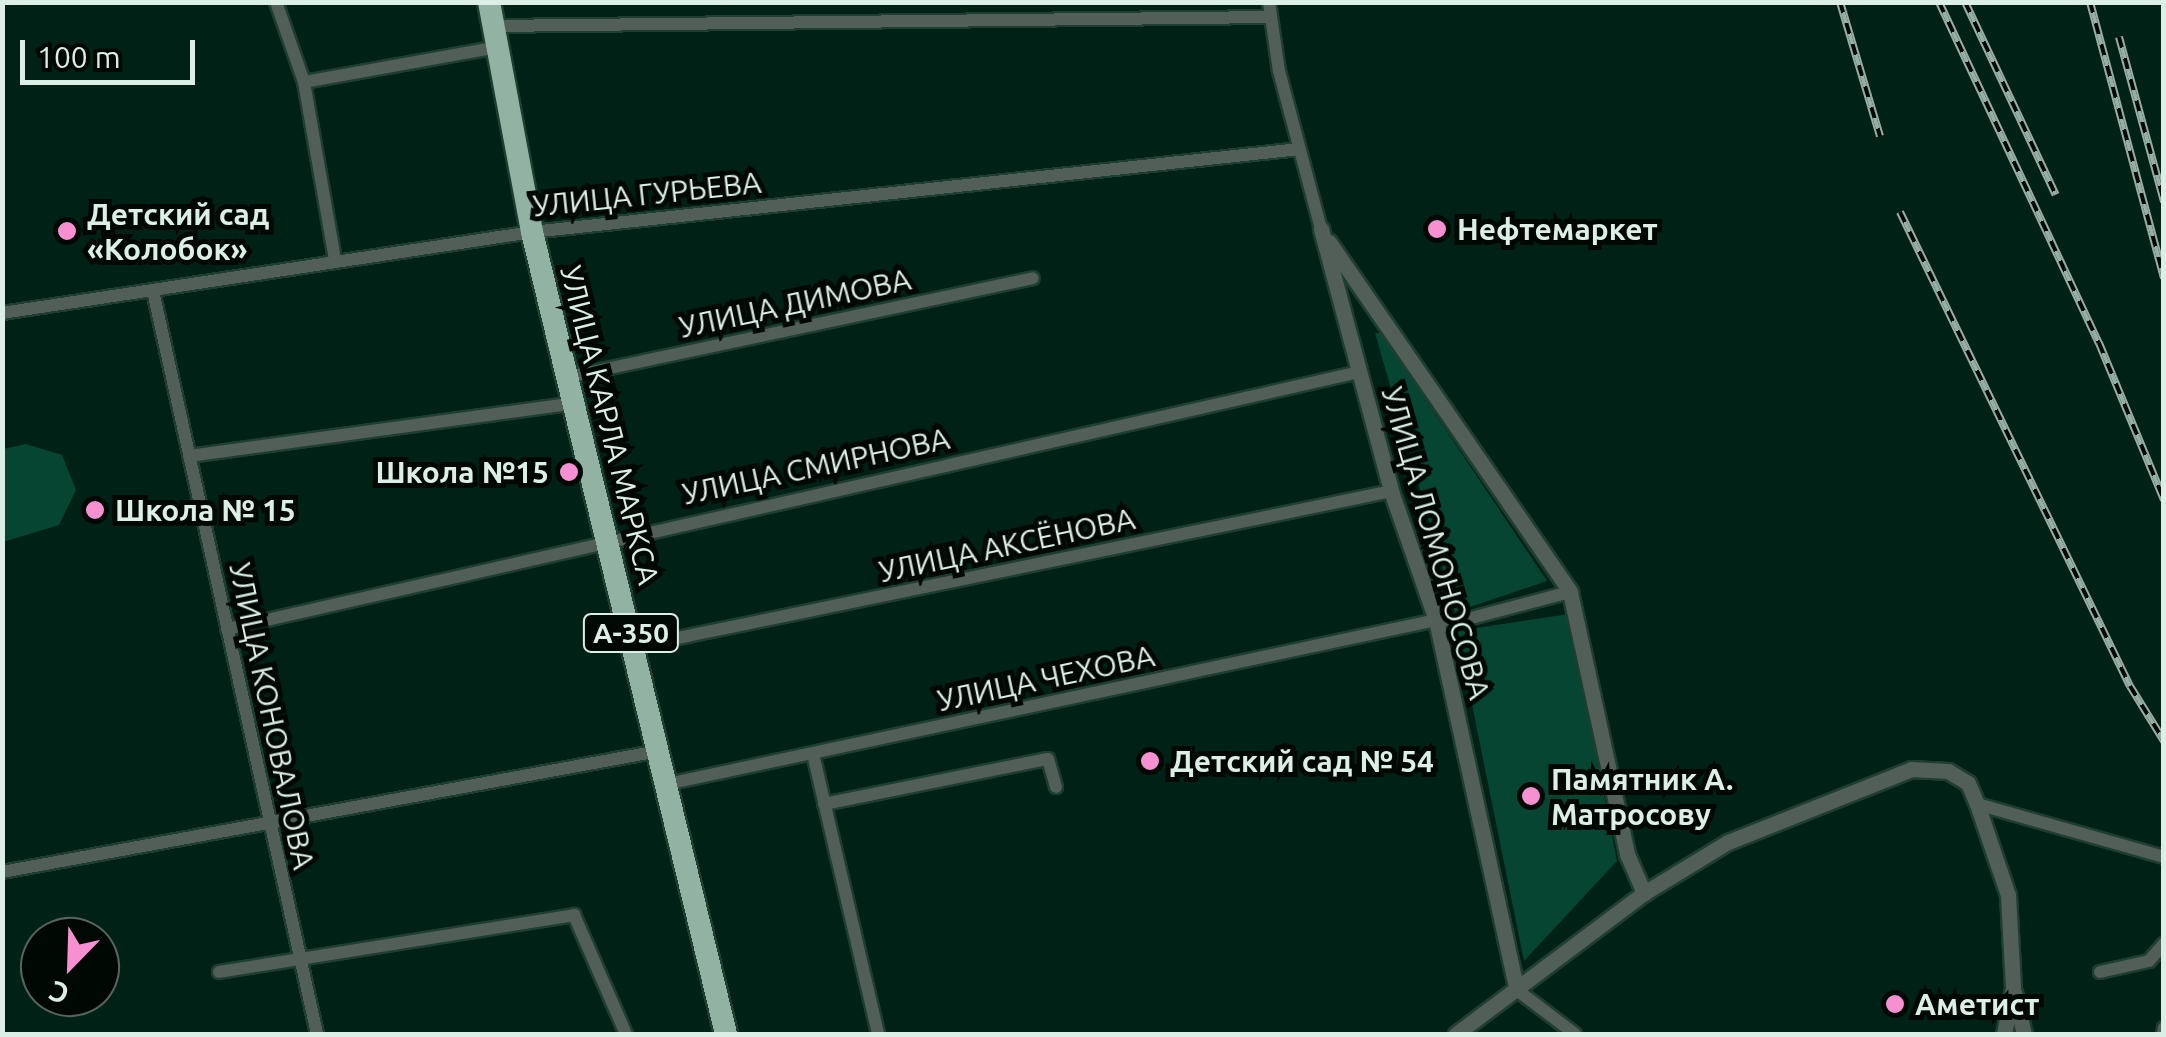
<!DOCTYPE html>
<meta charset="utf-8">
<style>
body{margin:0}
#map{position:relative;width:2166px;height:1037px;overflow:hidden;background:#002115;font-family:Ubuntu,sans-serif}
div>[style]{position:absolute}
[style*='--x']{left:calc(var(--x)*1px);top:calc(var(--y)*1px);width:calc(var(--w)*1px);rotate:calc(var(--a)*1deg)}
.green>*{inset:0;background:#054531}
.roads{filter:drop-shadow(2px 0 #1f3e32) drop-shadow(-2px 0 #1f3e32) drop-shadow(0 2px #1f3e32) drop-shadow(0 -2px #1f3e32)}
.minor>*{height:12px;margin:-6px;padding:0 6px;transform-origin:6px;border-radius:6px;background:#515f58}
.tertiary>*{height:15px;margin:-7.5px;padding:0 7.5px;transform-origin:7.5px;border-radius:7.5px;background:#515f58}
.trunk>*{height:22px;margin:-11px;padding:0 11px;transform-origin:11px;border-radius:11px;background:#92b3a4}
.rail>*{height:8px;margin-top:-4px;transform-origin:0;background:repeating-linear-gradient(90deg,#000804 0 11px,#97aea4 0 22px);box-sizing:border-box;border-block:2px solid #97aea4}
.dots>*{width:28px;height:28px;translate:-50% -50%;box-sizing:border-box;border:5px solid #000804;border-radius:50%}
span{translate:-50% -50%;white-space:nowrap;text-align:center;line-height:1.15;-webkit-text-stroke:10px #000804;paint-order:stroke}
.shield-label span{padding:2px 8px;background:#000804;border:2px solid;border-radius:8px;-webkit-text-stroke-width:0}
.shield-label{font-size:28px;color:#dcefe6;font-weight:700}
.street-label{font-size:30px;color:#dcefe6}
.poi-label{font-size:30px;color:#dcefe6;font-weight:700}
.left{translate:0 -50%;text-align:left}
.right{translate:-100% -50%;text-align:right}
.frame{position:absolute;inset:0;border:5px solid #dcefe6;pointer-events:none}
.north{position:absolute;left:20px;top:917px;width:100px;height:100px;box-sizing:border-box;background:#000804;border:2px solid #58645e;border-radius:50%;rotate:203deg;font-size:28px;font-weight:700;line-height:40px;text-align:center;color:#dcefe6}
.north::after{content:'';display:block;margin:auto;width:35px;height:45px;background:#f690d0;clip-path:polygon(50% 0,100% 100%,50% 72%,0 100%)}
.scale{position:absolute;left:20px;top:40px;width:175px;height:45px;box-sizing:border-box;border:5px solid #dcefe6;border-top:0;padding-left:12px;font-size:30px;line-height:35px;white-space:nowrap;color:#dcefe6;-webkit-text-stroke:8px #000804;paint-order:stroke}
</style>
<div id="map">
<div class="green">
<i style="clip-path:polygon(1375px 333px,1381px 333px,1547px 581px,1455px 612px)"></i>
<i style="clip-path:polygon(26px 444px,62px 455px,76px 490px,59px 525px,3px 542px,3px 449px)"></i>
<i style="clip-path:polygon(1569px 614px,1617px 861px,1524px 961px,1457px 631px)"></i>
</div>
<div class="roads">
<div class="minor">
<i style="--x:276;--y:2;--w:85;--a:70.7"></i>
<i style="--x:304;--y:82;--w:181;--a:80.1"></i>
<i style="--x:1269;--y:2;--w:70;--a:81.8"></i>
<i style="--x:1279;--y:71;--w:163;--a:75.1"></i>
<i style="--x:491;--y:26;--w:778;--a:-0.66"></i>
<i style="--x:304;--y:82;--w:192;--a:-10.2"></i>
<i style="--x:153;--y:291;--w:761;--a:77.55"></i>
<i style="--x:2;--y:313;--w:536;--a:-8.69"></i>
<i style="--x:532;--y:232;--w:772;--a:-6.17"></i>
<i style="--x:568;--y:377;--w:475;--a:-12"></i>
<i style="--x:189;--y:456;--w:389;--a:-7.8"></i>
<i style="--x:227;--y:629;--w:1161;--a:-12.79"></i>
<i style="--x:634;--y:647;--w:773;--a:-11.64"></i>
<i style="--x:813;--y:754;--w:287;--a:76.9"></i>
<i style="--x:667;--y:784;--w:786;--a:-12.04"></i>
<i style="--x:1436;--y:620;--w:24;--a:2"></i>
<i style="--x:1460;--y:621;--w:114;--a:-14.8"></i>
<i style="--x:824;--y:804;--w:228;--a:-11.4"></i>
<i style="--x:1048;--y:759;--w:29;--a:74"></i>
<i style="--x:1977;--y:804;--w:194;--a:15.8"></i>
<i style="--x:2;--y:872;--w:668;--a:-10.44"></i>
<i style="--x:219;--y:972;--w:360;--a:-9.1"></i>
<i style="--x:574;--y:915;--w:130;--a:66.4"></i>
<i style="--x:2100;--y:972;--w:50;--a:-12.7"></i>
<i style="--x:2149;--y:961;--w:23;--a:-49"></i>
<i style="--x:1517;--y:990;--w:73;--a:37.2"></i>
<i style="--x:2163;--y:1034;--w:6;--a:-81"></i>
</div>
<div class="tertiary">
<i style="--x:1321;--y:229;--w:271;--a:75"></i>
<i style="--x:1391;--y:491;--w:137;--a:70.8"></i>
<i style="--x:1436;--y:620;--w:379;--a:77.7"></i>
<i style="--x:1329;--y:242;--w:425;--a:55.4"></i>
<i style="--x:1570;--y:592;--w:268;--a:77.7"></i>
<i style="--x:1627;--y:854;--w:43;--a:66.4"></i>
<i style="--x:2014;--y:992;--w:43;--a:76.6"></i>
<i style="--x:1456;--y:1034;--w:235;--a:-36.9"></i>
<i style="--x:1644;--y:893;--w:98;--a:-31.3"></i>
<i style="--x:1728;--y:842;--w:197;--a:-21.7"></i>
<i style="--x:1911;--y:769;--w:37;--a:3"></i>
<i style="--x:1948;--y:771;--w:23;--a:31"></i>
<i style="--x:1968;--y:783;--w:23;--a:67"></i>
<i style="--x:1977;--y:804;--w:96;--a:71.2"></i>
<i style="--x:2008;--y:895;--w:93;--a:86.9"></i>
<i style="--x:2013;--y:988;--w:47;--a:101.1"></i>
</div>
<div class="trunk">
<i style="--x:489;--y:2;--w:234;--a:79.4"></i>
<i style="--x:532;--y:232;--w:825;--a:76.4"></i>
</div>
</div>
<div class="rail">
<i style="--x:1840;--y:2;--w:140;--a:73.4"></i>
<i style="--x:1939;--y:2;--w:377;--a:64.9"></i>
<i style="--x:2099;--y:343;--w:170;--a:67.5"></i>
<i style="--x:1965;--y:2;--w:213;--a:64.8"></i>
<i style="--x:2090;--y:2;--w:286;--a:75"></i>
<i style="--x:2119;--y:37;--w:171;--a:74.7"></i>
<i style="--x:1900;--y:212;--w:527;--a:64.12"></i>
<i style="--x:2130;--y:686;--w:65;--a:58.3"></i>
</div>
<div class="dots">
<i style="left:1437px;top:229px;background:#f690d0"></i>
<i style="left:67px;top:231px;background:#f690d0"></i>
<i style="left:569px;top:472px;background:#f690d0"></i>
<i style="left:95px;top:510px;background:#f690d0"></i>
<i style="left:1150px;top:761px;background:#f690d0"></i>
<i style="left:1531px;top:796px;background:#f690d0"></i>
<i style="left:1895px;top:1004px;background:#f690d0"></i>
</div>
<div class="shield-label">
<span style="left:631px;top:633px">А-350</span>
</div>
<div class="street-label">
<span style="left:647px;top:194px;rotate:-6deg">УЛИЦА ГУРЬЕВА</span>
<span style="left:795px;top:303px;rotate:-12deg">УЛИЦА ДИМОВА</span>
<span style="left:610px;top:425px;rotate:76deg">УЛИЦА КАРЛА МАРКСА</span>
<span style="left:816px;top:466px;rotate:-12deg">УЛИЦА СМИРНОВА</span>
<span style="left:1436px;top:543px;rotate:74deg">УЛИЦА ЛОМОНОСОВА</span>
<span style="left:1007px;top:545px;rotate:-12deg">УЛИЦА АКСЁНОВА</span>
<span style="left:1046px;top:678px;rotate:-12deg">УЛИЦА ЧЕХОВА</span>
<span style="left:272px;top:716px;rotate:78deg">УЛИЦА КОНОВАЛОВА</span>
</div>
<div class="poi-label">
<span class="left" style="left:87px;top:231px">Детский сад<br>«Колобок»</span>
<span class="left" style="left:1457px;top:229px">Нефтемаркет</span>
<span class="right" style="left:549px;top:472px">Школа №15</span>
<span class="left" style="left:115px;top:510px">Школа № 15</span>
<span class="left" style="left:1170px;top:761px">Детский сад № 54</span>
<span class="left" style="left:1551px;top:796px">Памятник А.<br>Матросову</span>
<span class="left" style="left:1915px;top:1004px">Аметист</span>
</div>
<div class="frame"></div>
<div class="north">С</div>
<div class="scale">100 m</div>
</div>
